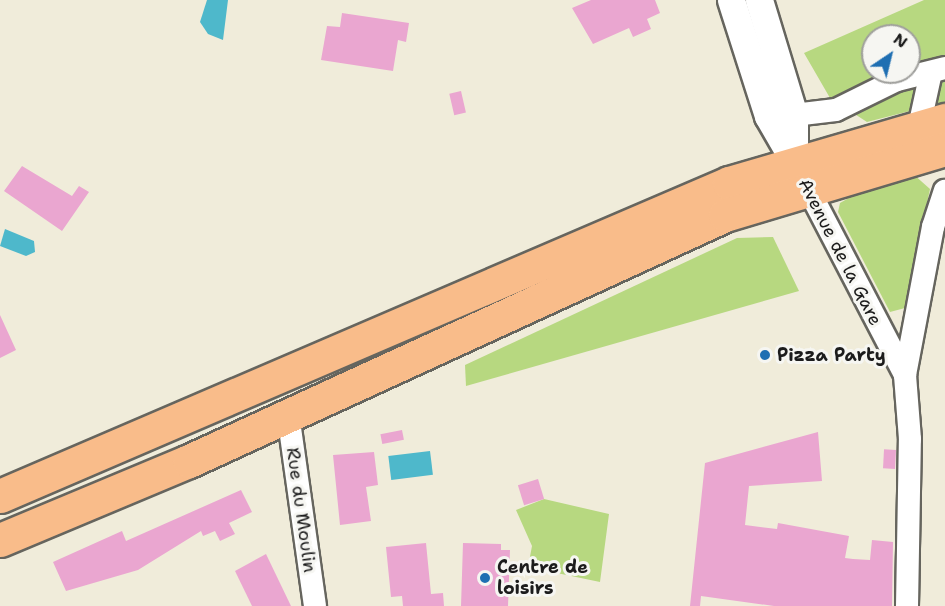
<!DOCTYPE html>
<style>
body{margin:0}
#map{position:relative;width:945px;height:606px;overflow:hidden;background:#f0ecda;font-family:"Shantell Sans",sans-serif}
div>[style]{position:absolute}
[style*='--x']{left:calc(var(--x)*1px);top:calc(var(--y)*1px);width:calc(var(--w)*1px);rotate:calc(var(--a)*1deg)}
.green>*{inset:0;background:#b7d880}
.water>*{inset:0;background:#4eb8cb;transform-origin:0 0}
.building>*{inset:0;background:#eaa6d0;transform-origin:0 0}
.roads{filter:drop-shadow(2px 0 #66655e) drop-shadow(-2px 0 #66655e) drop-shadow(0 2px #66655e) drop-shadow(0 -2px #66655e)}
.minor>*{height:22px;margin:-11px;padding:0 11px;transform-origin:11px;border-radius:11px;background:#fff}
.tertiary>*{height:27px;margin:-13.5px;padding:0 13.5px;transform-origin:13.5px;border-radius:13.5px;background:#fff}
.primary>*{height:33px;margin:-16.5px;padding:0 16.5px;transform-origin:16.5px;border-radius:16.5px;background:#f9bc8a}
.dots>*{width:16px;height:16px;translate:-50% -50%;box-sizing:border-box;border:3px solid #f6f6f2;border-radius:50%}
span{translate:-50% -50%;white-space:nowrap;text-align:center;line-height:1.15;-webkit-text-stroke:6px #f6f6f2;paint-order:stroke}
.street-label{font-size:18px;color:#1c1c1c}
.poi-label{font-size:18px;color:#1c1c1c;font-weight:700}
.left{translate:0 -50%;text-align:left}
.north{position:absolute;left:861px;top:24px;width:60px;height:60px;box-sizing:border-box;background:#f6f6f2;border:2px solid #9f9f9c;border-radius:50%;rotate:35deg;font-size:16px;font-weight:700;line-height:24px;text-align:center;color:#1c1c1c}
.north::after{content:'';display:block;margin:auto;width:21px;height:27px;background:#1f6fb2;clip-path:polygon(50% 0,100% 100%,50% 72%,0 100%)}
</style>
<div id="map">
<div class="green">
<i style="clip-path:polygon(evenodd,924px 0,945px 0,945px 102px,867px 122px,830px 98px,804px 53px,924px 0,873px 36px,909px 36px,909px 72px,873px 72px,873px 36px)"></i>
<i style="clip-path:polygon(912px 173px,930px 189px,905px 308px,890px 312px,838px 212px,840px 203px,875px 183px)"></i>
<i style="clip-path:polygon(773px 237px,799px 291px,466px 386px,465px 365px,737px 238px)"></i>
<i style="clip-path:polygon(544px 499px,609px 514px,600px 582px,528px 567px,532px 546px,516px 510px)"></i>
</div>
<div class="water">
<i style="clip-path:polygon(207px 0,228px 0,223px 40px,208px 34px,200px 22px)"></i>
<i style="clip-path:polygon(5px 229px,34px 241px,35px 252px,26px 256px,0 246px)"></i>
<i style="left:430px;top:451px;width:24px;height:42px;rotate:83deg"></i>
</div>
<div class="building">
<i style="clip-path:polygon(591px 0,655px 0,660px 13px,647px 19px,651px 29px,633px 37px,629px 28px,593px 44px,572px 8px)"></i>
<i style="clip-path:polygon(342px 13px,409px 23px,406px 42px,398px 40px,393px 71px,321px 60px,327px 26px,340px 27px)"></i>
<i style="left:461px;top:91px;width:22px;height:12px;rotate:77deg"></i>
<i style="clip-path:polygon(22px 166px,72px 196px,79px 186px,89px 192px,62px 231px,4px 191px)"></i>
<i style="clip-path:polygon(0 315px,16px 350px,0 358px)"></i>
<i style="left:402px;top:430px;width:10px;height:22px;rotate:79deg"></i>
<i style="clip-path:polygon(818px 432px,822px 481px,749px 486px,745px 525px,777px 529px,778px 523px,849px 536px,845px 558px,853px 559px,870px 560px,872px 540px,893px 542px,892px 606px,774px 606px,701px 596px,700px 606px,690px 606px,705px 463px)"></i>
<i style="left:896px;top:450px;width:19px;height:12px;rotate:93deg"></i>
<i style="clip-path:polygon(374px 452px,378px 485px,366px 487px,371px 521px,340px 525px,333px 455px)"></i>
<i style="left:538px;top:479px;width:21px;height:21px;rotate:73deg"></i>
<i style="clip-path:polygon(241px 490px,252px 512px,229px 523px,235px 534px,220px 541px,215px 531px,203px 536px,201px 531px,138px 570px,66px 591px,53px 562px,122px 531px,126px 541px)"></i>
<i style="clip-path:polygon(426px 543px,431px 594px,443px 593px,444px 606px,403px 606px,402px 596px,391px 597px,386px 547px)"></i>
<i style="clip-path:polygon(463px 543px,501px 544px,501px 550px,510px 550px,508px 606px,461px 606px)"></i>
<i style="clip-path:polygon(266px 554px,291px 606px,252px 606px,235px 571px)"></i>
</div>
<div class="roads">
<div class="minor">
<i style="--x:794;--y:115;--w:42;--a:-6.8"></i>
<i style="--x:836;--y:110;--w:68;--a:-26.2"></i>
<i style="--x:897;--y:80;--w:49;--a:-14"></i>
<i style="--x:919;--y:127;--w:56;--a:-77.7"></i>
<i style="--x:803;--y:179;--w:221;--a:62.5"></i>
<i style="--x:288;--y:414;--w:194;--a:82"></i>
<i style="--x:907;--y:606;--w:167;--a:-89"></i>
<i style="--x:910;--y:439;--w:64;--a:-94.5"></i>
<i style="--x:905;--y:375;--w:151;--a:-79.3"></i>
<i style="--x:933;--y:227;--w:38;--a:-72"></i>
</div>
<div class="tertiary">
<i style="--x:731;--y:0;--w:122;--a:72.3"></i>
<i style="--x:768;--y:116;--w:52;--a:60"></i>
<i style="--x:759;--y:0;--w:120;--a:73.1"></i>
<i style="--x:794;--y:115;--w:46;--a:90"></i>
</div>
<div class="primary">
<i style="--x:0;--y:496;--w:793;--a:-23.24"></i>
<i style="--x:729;--y:183;--w:225;--a:-16.3"></i>
<i style="--x:0;--y:540;--w:205;--a:-22.7"></i>
<i style="--x:189;--y:461;--w:590;--a:-24.65"></i>
<i style="--x:725;--y:215;--w:230;--a:-16.7"></i>
</div>
</div>
<div class="dots">
<i style="left:765px;top:355px;background:#1f6fb2"></i>
<i style="left:485px;top:578px;background:#1f6fb2"></i>
</div>
<div class="street-label">
<span style="left:840px;top:252px;rotate:63deg">Avenue de la Gare</span>
<span style="left:301px;top:510px;rotate:82deg">Rue du Moulin</span>
</div>
<div class="poi-label">
<span class="left" style="left:777px;top:355px">Pizza Party</span>
<span class="left" style="left:497px;top:578px">Centre de<br>loisirs</span>
</div>
<div class="north">N</div>
</div>
